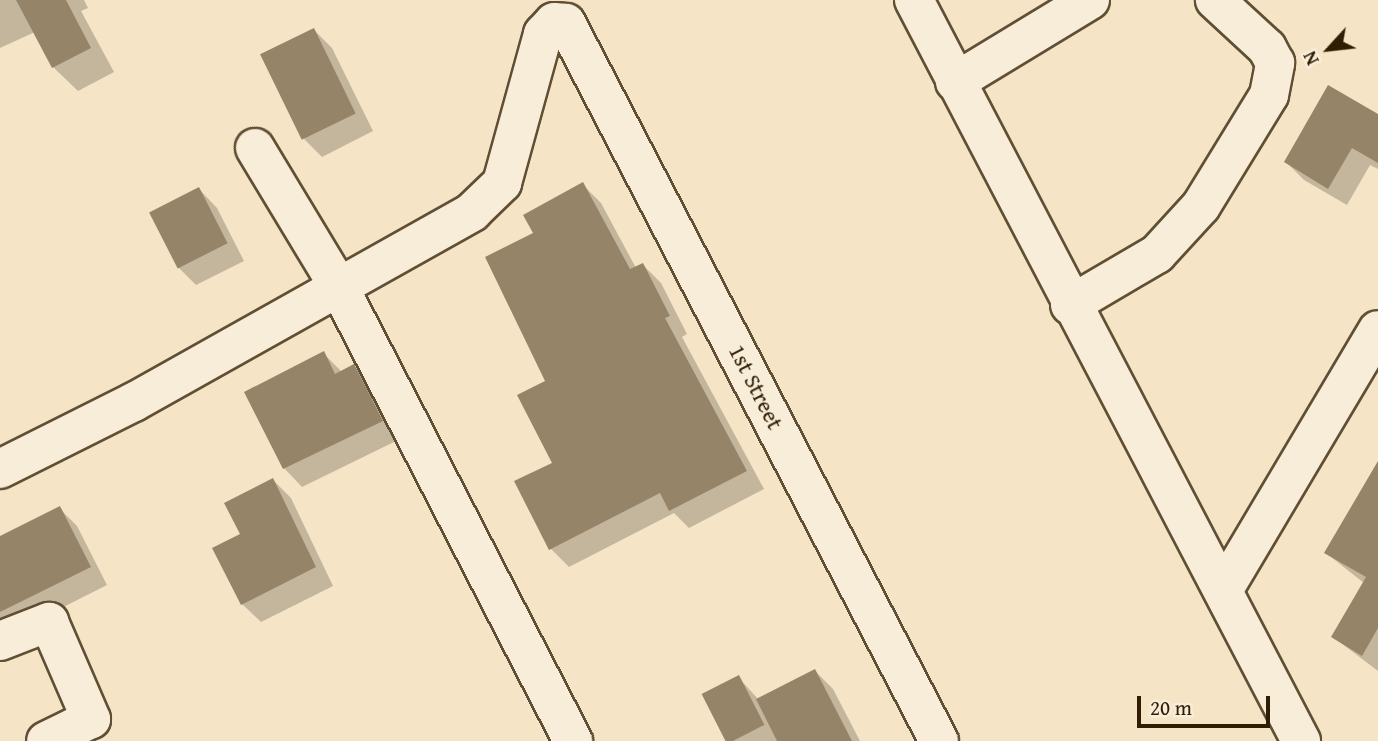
<!DOCTYPE html>
<style>
body{margin:0}
#map{position:relative;width:1378px;height:741px;overflow:hidden;background:#f5e4c5;font-family:"Gentium Book Plus",serif}
div>[style]{position:absolute}
[style*='--x']{left:calc(var(--x)*1px);top:calc(var(--y)*1px);width:calc(var(--w)*1px);rotate:calc(var(--a)*1deg)}
.shadow>*{inset:0;background:#0003}
.building>*{inset:0;background:#968468;transform-origin:0 0}
.roads{filter:drop-shadow(2px 0 #604f34) drop-shadow(-2px 0 #604f34) drop-shadow(0 2px #604f34) drop-shadow(0 -2px #604f34)}
.minor>*{height:38px;margin:-19px;padding:0 19px;transform-origin:19px;border-radius:19px;background:#f8edd9}
span{translate:-50% -50%;white-space:nowrap;text-align:center;line-height:1.15;-webkit-text-stroke:5px #f8edd9;paint-order:stroke}
.street-label{font-size:23px;color:#2f1d04}
.north{position:absolute;left:1294px;top:14px;width:70px;height:70px;-webkit-text-stroke:5px #f8edd9;paint-order:stroke;rotate:243deg;font-size:19px;font-weight:700;line-height:28px;text-align:center;color:#2f1d04}
.north::after{content:'';display:block;margin:auto;width:24px;height:32px;background:#2f1d04;clip-path:polygon(50% 0,100% 100%,50% 72%,0 100%)}
.scale{position:absolute;left:1137px;top:696px;width:133px;height:32px;box-sizing:border-box;border:4px solid #2f1d04;border-top:0;padding-left:9px;font-size:21px;line-height:24px;white-space:nowrap;color:#2f1d04;-webkit-text-stroke:5px #f8edd9;paint-order:stroke}
</style>
<div id="map">
<div class="shadow">
<i style="clip-path:polygon(0 0,84px 0,88px 8px,81px 11px,114px 72px,78px 91px,53px 67px,35px 32px,0 48px)"></i>
<i style="clip-path:polygon(314px 30px,332px 48px,373px 131px,322px 157px,304px 139px)"></i>
<i style="clip-path:polygon(1378px 116px,1378px 169px,1370px 165px,1347px 205px,1304px 180px,1286px 162px)"></i>
<i style="clip-path:polygon(583px 185px,601px 203px,636px 268px,643px 265px,661px 283px,687px 334px,682px 337px,764px 489px,689px 528px,674px 513px,569px 567px,550px 548px,554px 464px,536px 234px)"></i>
<i style="clip-path:polygon(199px 189px,217px 208px,244px 261px,196px 285px,178px 267px)"></i>
<i style="clip-path:polygon(324px 354px,342px 372px,354px 366px,372px 384px,400px 439px,302px 487px,284px 468px)"></i>
<i style="clip-path:polygon(1378px 463px,1378px 671px,1333px 637px,1364px 583px,1326px 553px)"></i>
<i style="clip-path:polygon(273px 480px,291px 498px,333px 586px,261px 622px,242px 604px,215px 549px,242px 535px)"></i>
<i style="clip-path:polygon(59px 508px,77px 526px,107px 585px,0 639px,0 538px)"></i>
<i style="clip-path:polygon(815px 671px,833px 689px,860px 741px,727px 741px,704px 695px,738px 677px,759px 700px)"></i>
</div>
<div class="building">
<i style="clip-path:polygon(16px 0,66px 0,91px 48px,52px 68px)"></i>
<i style="left:314px;top:28px;width:95px;height:60px;rotate:64deg"></i>
<i style="clip-path:polygon(1328px 85px,1378px 114px,1378px 163px,1352px 148px,1328px 189px,1284px 162px)"></i>
<i style="clip-path:polygon(583px 182px,630px 269px,643px 263px,670px 316px,665px 318px,747px 471px,669px 511px,660px 493px,549px 550px,514px 481px,552px 463px,517px 395px,545px 381px,485px 257px,533px 233px,523px 215px)"></i>
<i style="left:199px;top:187px;width:63px;height:56px;rotate:63deg"></i>
<i style="clip-path:polygon(324px 351px,335px 374px,354px 364px,383px 421px,283px 469px,244px 392px)"></i>
<i style="clip-path:polygon(1378px 461px,1378px 628px,1362px 656px,1331px 637px,1366px 577px,1324px 553px)"></i>
<i style="clip-path:polygon(273px 478px,316px 567px,241px 605px,212px 548px,240px 534px,224px 503px)"></i>
<i style="clip-path:polygon(60px 506px,91px 567px,0 612px,0 536px)"></i>
<i style="clip-path:polygon(815px 669px,852px 741px,777px 741px,756px 699px)"></i>
<i style="left:739px;top:675px;width:56px;height:42px;rotate:63deg"></i>
</div>
<div class="roads">
<div class="minor">
<i style="--x:914;--y:0;--w:836;--a:62.42"></i>
<i style="--x:955;--y:82;--w:158;--a:-31.3"></i>
<i style="--x:255;--y:148;--w:165;--a:58.9"></i>
<i style="--x:340;--y:289;--w:509;--a:62.73"></i>
<i style="--x:1070;--y:305;--w:101;--a:-30.4"></i>
<i style="--x:1157;--y:254;--w:65;--a:-47.5"></i>
<i style="--x:1201;--y:206;--w:130;--a:-58.5"></i>
<i style="--x:1269;--y:95;--w:33;--a:-79"></i>
<i style="--x:1275;--y:63;--w:17;--a:-118"></i>
<i style="--x:1267;--y:48;--w:71;--a:-137.3"></i>
<i style="--x:0;--y:469;--w:150;--a:-26.6"></i>
<i style="--x:134;--y:402;--w:388;--a:-29.3"></i>
<i style="--x:472;--y:212;--w:42;--a:-44"></i>
<i style="--x:502;--y:183;--w:155;--a:-74.6"></i>
<i style="--x:543;--y:34;--w:16;--a:-47"></i>
<i style="--x:554;--y:22;--w:12;--a:5"></i>
<i style="--x:566;--y:23;--w:809;--a:62.55"></i>
<i style="--x:1224;--y:589;--w:301;--a:-59.3"></i>
<i style="--x:0;--y:641;--w:53;--a:-21.2"></i>
<i style="--x:49;--y:622;--w:106;--a:66.6"></i>
<i style="--x:91;--y:719;--w:50;--a:153.9"></i>
</div>
</div>
<div class="street-label">
<span style="left:756px;top:387px;rotate:63deg">1st Street</span>
</div>
<div class="north">N</div>
<div class="scale">20 m</div>
</div>
